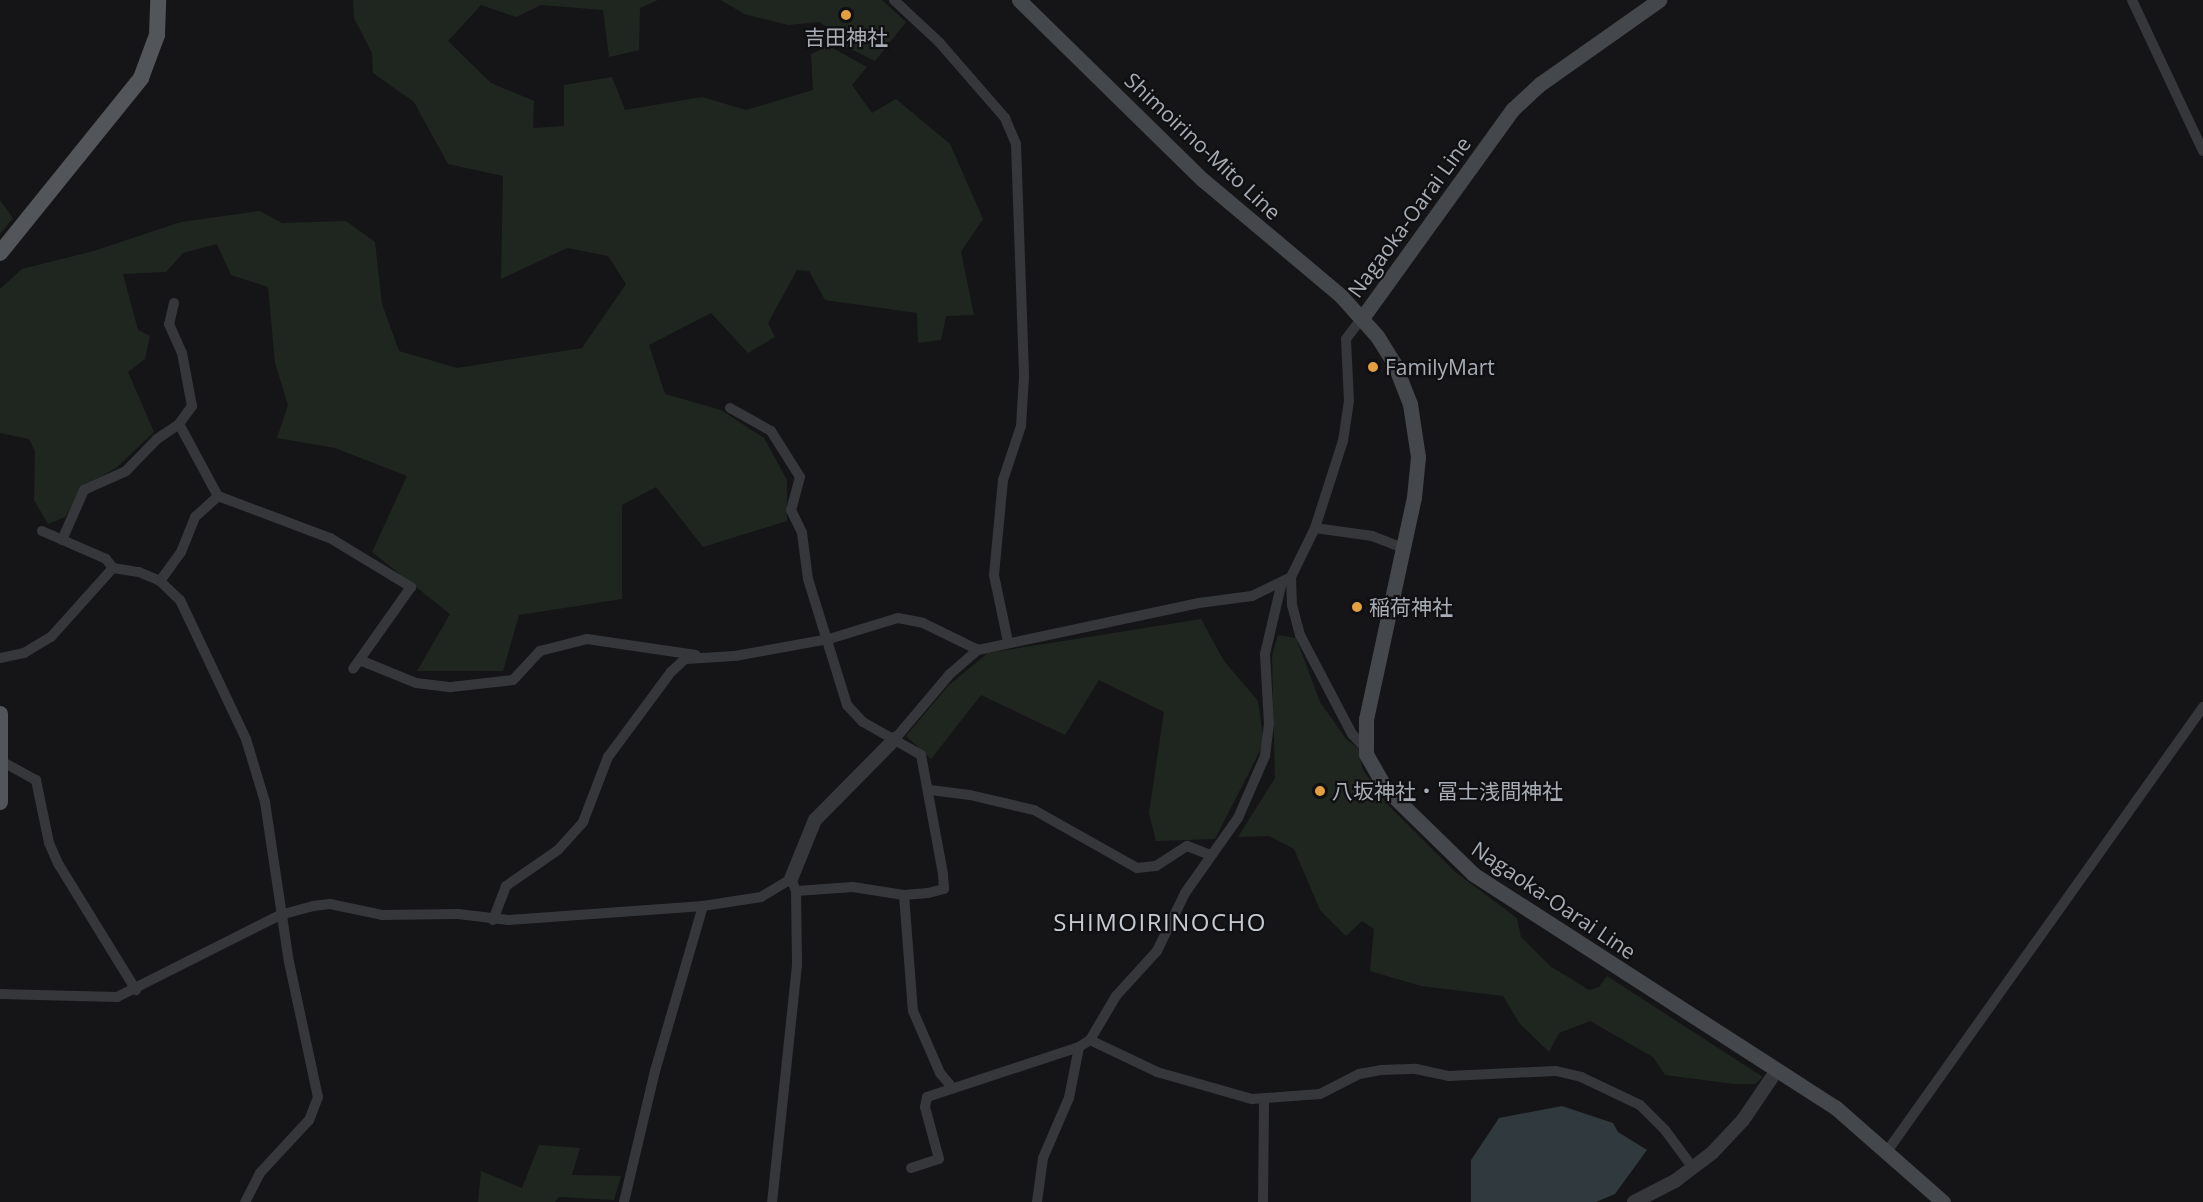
<!DOCTYPE html>
<meta charset="utf-8">
<style>
body{margin:0}
#map{position:relative;width:2203px;height:1202px;overflow:hidden;background:#151517;font-family:"Open Sans","Noto Sans JP",sans-serif}
div>[style]{position:absolute}
[style*='--x']{left:calc(var(--x)*1px);top:calc(var(--y)*1px);width:calc(var(--w)*1px);rotate:calc(var(--a)*1deg)}
.green>*{inset:0;background:#1f2620}
.water>*{inset:0;background:#2f393e}
.minor>*{height:10px;margin:-5px;padding:0 5px;transform-origin:5px;border-radius:5px;background:#36373b}
.tertiary>*{height:14px;margin:-7px;padding:0 7px;transform-origin:7px;border-radius:7px;background:#36373b}
.secondary>*{height:15px;margin:-7.5px;padding:0 7.5px;transform-origin:7.5px;border-radius:7.5px;background:#44474b}
.primary>*{height:16px;margin:-8px;padding:0 8px;transform-origin:8px;border-radius:8px;background:#52555a}
.dots>*{width:16px;height:16px;translate:-50% -50%;box-sizing:border-box;border:3px solid #101012;border-radius:50%}
span{translate:-50% -50%;white-space:nowrap;text-align:center;line-height:1.15;-webkit-text-stroke:4.5px #101012;paint-order:stroke}
.poi-label{font-size:21px;color:#a8adb6}
.left{translate:0 -50%;text-align:left}
.street-label{font-size:21px;color:#a8adb6}
.quarter-label{font-size:24px;color:#c8ccd2;letter-spacing:1.5px}
</style>
<div id="map">
<div class="green">
<i style="clip-path:polygon(353px 0,658px 0,640px 8px,639px 50px,609px 57px,603px 10px,541px 5px,516px 17px,481px 5px,448px 41px,491px 83px,534px 101px,533px 128px,564px 126px,564px 85px,612px 77px,625px 110px,702px 97px,746px 110px,813px 90px,811px 54px,829px 46px,867px 67px,852px 85px,872px 113px,896px 99px,950px 144px,983px 219px,961px 252px,974px 315px,946px 316px,941px 340px,918px 343px,917px 313px,825px 300px,809px 271px,797px 270px,768px 323px,775px 337px,748px 353px,711px 313px,649px 345px,665px 394px,721px 410px,764px 438px,787px 480px,787px 521px,703px 547px,656px 487px,622px 505px,622px 599px,519px 615px,503px 671px,417px 671px,450px 614px,372px 552px,407px 476px,335px 448px,277px 438px,288px 405px,275px 363px,268px 287px,231px 275px,217px 244px,183px 253px,166px 272px,123px 274px,138px 330px,150px 336px,145px 359px,128px 372px,154px 432px,116px 468px,83px 487px,65px 517px,48px 524px,34px 500px,35px 451px,29px 439px,0 433px,0 289px,22px 269px,94px 251px,181px 222px,260px 211px,282px 223px,346px 221px,375px 242px,382px 304px,399px 351px,457px 368px,582px 348px,626px 284px,608px 256px,567px 248px,501px 279px,503px 176px,448px 164px,414px 102px,373px 73px,372px 53px,354px 18px)"></i>
<i style="clip-path:polygon(721px 0,882px 0,906px 22px,875px 61px,832px 40px,831px 30px,819px 22px,788px 25px,744px 14px)"></i>
<i style="clip-path:polygon(0 200px,13px 218px,0 234px)"></i>
<i style="clip-path:polygon(1201px 619px,1224px 661px,1258px 701px,1264px 743px,1215px 839px,1156px 841px,1149px 813px,1164px 712px,1099px 680px,1065px 735px,981px 695px,931px 759px,906px 736px,949px 685px,988px 653px)"></i>
<i style="clip-path:polygon(1278px 635px,1296px 638px,1320px 702px,1346px 739px,1358px 748px,1363px 770px,1387px 804px,1455px 872px,1517px 918px,1521px 937px,1550px 966px,1589px 990px,1599px 987px,1607px 976px,1763px 1077px,1755px 1084px,1734px 1084px,1665px 1075px,1653px 1057px,1590px 1021px,1559px 1033px,1549px 1052px,1520px 1024px,1503px 996px,1421px 986px,1370px 971px,1374px 929px,1362px 921px,1346px 936px,1320px 910px,1294px 849px,1269px 836px,1238px 837px,1275px 778px,1272px 656px)"></i>
<i style="clip-path:polygon(539px 1145px,580px 1148px,572px 1175px,621px 1176px,614px 1200px,559px 1197px,555px 1202px,478px 1202px,481px 1171px,522px 1188px)"></i>
</div>
<div class="water">
<i style="clip-path:polygon(1562px 1106px,1613px 1123px,1618px 1132px,1647px 1150px,1615px 1194px,1596px 1202px,1471px 1202px,1471px 1160px,1499px 1118px)"></i>
</div>
<div class="minor">
<i style="--x:894;--y:0;--w:62;--a:43"></i>
<i style="--x:939;--y:42;--w:101;--a:49"></i>
<i style="--x:1005;--y:118;--w:28;--a:67"></i>
<i style="--x:1016;--y:144;--w:233;--a:88"></i>
<i style="--x:1024;--y:377;--w:49;--a:93.5"></i>
<i style="--x:1021;--y:426;--w:57;--a:108.4"></i>
<i style="--x:1003;--y:480;--w:95;--a:95.4"></i>
<i style="--x:994;--y:575;--w:68;--a:78.2"></i>
<i style="--x:2132;--y:0;--w:167;--a:64.8"></i>
<i style="--x:174;--y:303;--w:22;--a:103"></i>
<i style="--x:169;--y:324;--w:32;--a:66"></i>
<i style="--x:182;--y:353;--w:54;--a:79.3"></i>
<i style="--x:192;--y:406;--w:22;--a:126"></i>
<i style="--x:179;--y:424;--w:82;--a:61.6"></i>
<i style="--x:218;--y:496;--w:120;--a:20.6"></i>
<i style="--x:330;--y:538;--w:95;--a:31.2"></i>
<i style="--x:411;--y:587;--w:100;--a:125.3"></i>
<i style="--x:730;--y:408;--w:47;--a:29.3"></i>
<i style="--x:771;--y:431;--w:54;--a:57.8"></i>
<i style="--x:800;--y:477;--w:34;--a:105"></i>
<i style="--x:791;--y:510;--w:25;--a:64"></i>
<i style="--x:802;--y:533;--w:46;--a:82.6"></i>
<i style="--x:808;--y:579;--w:132;--a:72.8"></i>
<i style="--x:847;--y:705;--w:23;--a:47"></i>
<i style="--x:863;--y:722;--w:67;--a:29.6"></i>
<i style="--x:921;--y:755;--w:121;--a:79.5"></i>
<i style="--x:943;--y:874;--w:15;--a:86"></i>
<i style="--x:944;--y:889;--w:16;--a:166"></i>
<i style="--x:928;--y:893;--w:24;--a:175"></i>
<i style="--x:904;--y:895;--w:52;--a:-171.1"></i>
<i style="--x:853;--y:887;--w:57;--a:176"></i>
<i style="--x:1315;--y:528;--w:58;--a:8"></i>
<i style="--x:1372;--y:536;--w:33;--a:21"></i>
<i style="--x:42;--y:531;--w:70;--a:23.6"></i>
<i style="--x:106;--y:559;--w:11;--a:52"></i>
<i style="--x:62;--y:540;--w:55;--a:-66.3"></i>
<i style="--x:84;--y:490;--w:46;--a:-24.3"></i>
<i style="--x:126;--y:471;--w:45;--a:-45.9"></i>
<i style="--x:157;--y:439;--w:27;--a:-34"></i>
<i style="--x:1291;--y:577;--w:28;--a:88"></i>
<i style="--x:1292;--y:605;--w:31;--a:75"></i>
<i style="--x:1300;--y:635;--w:112;--a:62.3"></i>
<i style="--x:1352;--y:734;--w:18;--a:47"></i>
<i style="--x:160;--y:581;--w:36;--a:-54"></i>
<i style="--x:181;--y:552;--w:38;--a:-68"></i>
<i style="--x:195;--y:517;--w:31;--a:-42"></i>
<i style="--x:0;--y:658;--w:25;--a:-12"></i>
<i style="--x:24;--y:653;--w:31;--a:-31"></i>
<i style="--x:51;--y:637;--w:93;--a:-48.1"></i>
<i style="--x:113;--y:568;--w:26;--a:9"></i>
<i style="--x:139;--y:572;--w:23;--a:23"></i>
<i style="--x:160;--y:581;--w:28;--a:44"></i>
<i style="--x:180;--y:600;--w:154;--a:64.6"></i>
<i style="--x:246;--y:739;--w:66;--a:73.2"></i>
<i style="--x:265;--y:802;--w:162;--a:81.5"></i>
<i style="--x:289;--y:962;--w:138;--a:77.9"></i>
<i style="--x:318;--y:1097;--w:25;--a:111"></i>
<i style="--x:309;--y:1120;--w:72;--a:132.8"></i>
<i style="--x:260;--y:1173;--w:33;--a:117"></i>
<i style="--x:362;--y:661;--w:58;--a:22.2"></i>
<i style="--x:416;--y:683;--w:35;--a:7"></i>
<i style="--x:451;--y:687;--w:62;--a:-6.4"></i>
<i style="--x:513;--y:680;--w:40;--a:-47"></i>
<i style="--x:540;--y:651;--w:49;--a:-14.3"></i>
<i style="--x:587;--y:639;--w:110;--a:8.4"></i>
<i style="--x:895;--y:739;--w:85;--a:-49.8"></i>
<i style="--x:950;--y:674;--w:37;--a:-41"></i>
<i style="--x:978;--y:650;--w:226;--a:-12"></i>
<i style="--x:1199;--y:603;--w:53;--a:-7.5"></i>
<i style="--x:1252;--y:596;--w:43;--a:-26"></i>
<i style="--x:1291;--y:577;--w:55;--a:-63.9"></i>
<i style="--x:1315;--y:528;--w:91;--a:-72.2"></i>
<i style="--x:1343;--y:441;--w:40;--a:-81.5"></i>
<i style="--x:1349;--y:401;--w:62;--a:-92.8"></i>
<i style="--x:1346;--y:339;--w:26;--a:-53"></i>
<i style="--x:3;--y:762;--w:38;--a:29"></i>
<i style="--x:36;--y:780;--w:64;--a:78.3"></i>
<i style="--x:49;--y:843;--w:24;--a:66"></i>
<i style="--x:59;--y:865;--w:147;--a:58.4"></i>
<i style="--x:930;--y:790;--w:40;--a:7.1"></i>
<i style="--x:970;--y:795;--w:66;--a:13.2"></i>
<i style="--x:1034;--y:810;--w:118;--a:29.4"></i>
<i style="--x:1137;--y:868;--w:19;--a:-6"></i>
<i style="--x:1156;--y:866;--w:37;--a:-33"></i>
<i style="--x:1187;--y:846;--w:25;--a:21"></i>
<i style="--x:904;--y:895;--w:116;--a:85.6"></i>
<i style="--x:913;--y:1011;--w:68;--a:66.5"></i>
<i style="--x:940;--y:1073;--w:17;--a:50"></i>
<i style="--x:493;--y:920;--w:36;--a:-69"></i>
<i style="--x:506;--y:886;--w:63;--a:-34.7"></i>
<i style="--x:558;--y:850;--w:38;--a:-48"></i>
<i style="--x:583;--y:822;--w:70;--a:-69"></i>
<i style="--x:608;--y:757;--w:106;--a:-53.5"></i>
<i style="--x:671;--y:672;--w:19;--a:-43"></i>
<i style="--x:685;--y:659;--w:50;--a:-3.4"></i>
<i style="--x:735;--y:656;--w:96;--a:-10.3"></i>
<i style="--x:829;--y:639;--w:72;--a:-16.9"></i>
<i style="--x:898;--y:618;--w:25;--a:11"></i>
<i style="--x:923;--y:623;--w:61;--a:26.1"></i>
<i style="--x:0;--y:994;--w:117;--a:1.5"></i>
<i style="--x:117;--y:997;--w:182;--a:-26.7"></i>
<i style="--x:280;--y:915;--w:34;--a:-15"></i>
<i style="--x:313;--y:906;--w:17;--a:-7"></i>
<i style="--x:330;--y:904;--w:53;--a:11.9"></i>
<i style="--x:382;--y:915;--w:76;--a:-0.8"></i>
<i style="--x:458;--y:914;--w:51;--a:6.7"></i>
<i style="--x:509;--y:920;--w:195;--a:-4.1"></i>
<i style="--x:703;--y:906;--w:59;--a:-8.8"></i>
<i style="--x:761;--y:897;--w:35;--a:-31"></i>
<i style="--x:791;--y:879;--w:13;--a:67"></i>
<i style="--x:796;--y:891;--w:74;--a:89.2"></i>
<i style="--x:797;--y:965;--w:238;--a:96"></i>
<i style="--x:1090;--y:1040;--w:74;--a:25.5"></i>
<i style="--x:1157;--y:1072;--w:99;--a:15.9"></i>
<i style="--x:1252;--y:1099;--w:68;--a:-4.2"></i>
<i style="--x:1320;--y:1094;--w:44;--a:-27.1"></i>
<i style="--x:1359;--y:1074;--w:22;--a:-10"></i>
<i style="--x:1381;--y:1070;--w:35;--a:-2"></i>
<i style="--x:1416;--y:1069;--w:34;--a:12"></i>
<i style="--x:1449;--y:1076;--w:107;--a:-2.7"></i>
<i style="--x:1556;--y:1071;--w:26;--a:13"></i>
<i style="--x:1581;--y:1077;--w:65;--a:25.4"></i>
<i style="--x:1640;--y:1105;--w:35;--a:45"></i>
<i style="--x:1665;--y:1130;--w:47;--a:53.6"></i>
<i style="--x:1888;--y:1150;--w:544;--a:-54.58"></i>
<i style="--x:911;--y:1168;--w:29;--a:-18"></i>
<i style="--x:939;--y:1159;--w:54;--a:-105.1"></i>
<i style="--x:925;--y:1107;--w:10;--a:-79"></i>
<i style="--x:927;--y:1097;--w:160;--a:-18.2"></i>
<i style="--x:1079;--y:1047;--w:13;--a:-32"></i>
<i style="--x:1090;--y:1040;--w:51;--a:-59.4"></i>
<i style="--x:1116;--y:996;--w:61;--a:-47.7"></i>
<i style="--x:1157;--y:951;--w:64;--a:-64.2"></i>
<i style="--x:1185;--y:893;--w:92;--a:-54.8"></i>
<i style="--x:1238;--y:818;--w:68;--a:-66.5"></i>
<i style="--x:1265;--y:756;--w:32;--a:-83"></i>
<i style="--x:1269;--y:724;--w:70;--a:-93.3"></i>
<i style="--x:1265;--y:654;--w:70;--a:-76.8"></i>
<i style="--x:624;--y:1202;--w:135;--a:-76.7"></i>
<i style="--x:655;--y:1071;--w:172;--a:-73.8"></i>
<i style="--x:1037;--y:1202;--w:44;--a:-82.2"></i>
<i style="--x:1043;--y:1158;--w:65;--a:-66.6"></i>
<i style="--x:1069;--y:1098;--w:52;--a:-78.9"></i>
<i style="--x:1263;--y:1202;--w:102;--a:-89.4"></i>
</div>
<div class="tertiary">
<i style="--x:791;--y:879;--w:64;--a:-67.9"></i>
<i style="--x:815;--y:820;--w:114;--a:-45.4"></i>
<i style="--x:1634;--y:1202;--w:46;--a:-27.1"></i>
<i style="--x:1675;--y:1181;--w:46;--a:-37.1"></i>
<i style="--x:1712;--y:1153;--w:45;--a:-46.8"></i>
<i style="--x:1743;--y:1120;--w:60;--a:-55.8"></i>
</div>
<div class="secondary">
<i style="--x:1019;--y:0;--w:257;--a:44.4"></i>
<i style="--x:1203;--y:180;--w:180;--a:40"></i>
<i style="--x:1341;--y:296;--w:54;--a:48"></i>
<i style="--x:1377;--y:336;--w:32;--a:58"></i>
<i style="--x:1394;--y:363;--w:44;--a:68.7"></i>
<i style="--x:1410;--y:404;--w:54;--a:81.4"></i>
<i style="--x:1418;--y:457;--w:40;--a:95.7"></i>
<i style="--x:1414;--y:497;--w:227;--a:102.2"></i>
<i style="--x:1366;--y:719;--w:35;--a:90"></i>
<i style="--x:1366;--y:754;--w:40;--a:60.3"></i>
<i style="--x:1386;--y:789;--w:122;--a:44.3"></i>
<i style="--x:1473;--y:874;--w:431;--a:32.8"></i>
<i style="--x:1835;--y:1107;--w:144;--a:41.3"></i>
<i style="--x:1362;--y:318;--w:258;--a:-54.2"></i>
<i style="--x:1513;--y:109;--w:37;--a:-43"></i>
<i style="--x:1540;--y:84;--w:146;--a:-35.2"></i>
</div>
<div class="primary">
<i style="--x:0;--y:253;--w:225;--a:-51.1"></i>
<i style="--x:141;--y:78;--w:46;--a:-69.6"></i>
<i style="--x:157;--y:35;--w:35;--a:-88"></i>
<i style="--x:0;--y:714;--w:88;--a:90"></i>
</div>
<div class="dots">
<i style="left:846px;top:15px;background:#e49f3f"></i>
<i style="left:1373px;top:367px;background:#e49f3f"></i>
<i style="left:1357px;top:607px;background:#e49f3f"></i>
<i style="left:1320px;top:791px;background:#e49f3f"></i>
</div>
<div class="poi-label">
<span style="left:846px;top:37px">吉田神社</span>
<span class="left" style="left:1385px;top:367px">FamilyMart</span>
<span class="left" style="left:1369px;top:607px">稲荷神社</span>
<span class="left" style="left:1332px;top:791px">八坂神社・冨士浅間神社</span>
</div>
<div class="street-label">
<span style="left:1203px;top:146px;rotate:43deg">Shimoirino-Mito Line</span>
<span style="left:1409px;top:217px;rotate:-54deg">Nagaoka-Oarai Line</span>
<span style="left:1554px;top:900px;rotate:34deg">Nagaoka-Oarai Line</span>
</div>
<div class="quarter-label">
<span style="left:1160px;top:922px">SHIMOIRINOCHO</span>
</div>
</div>
